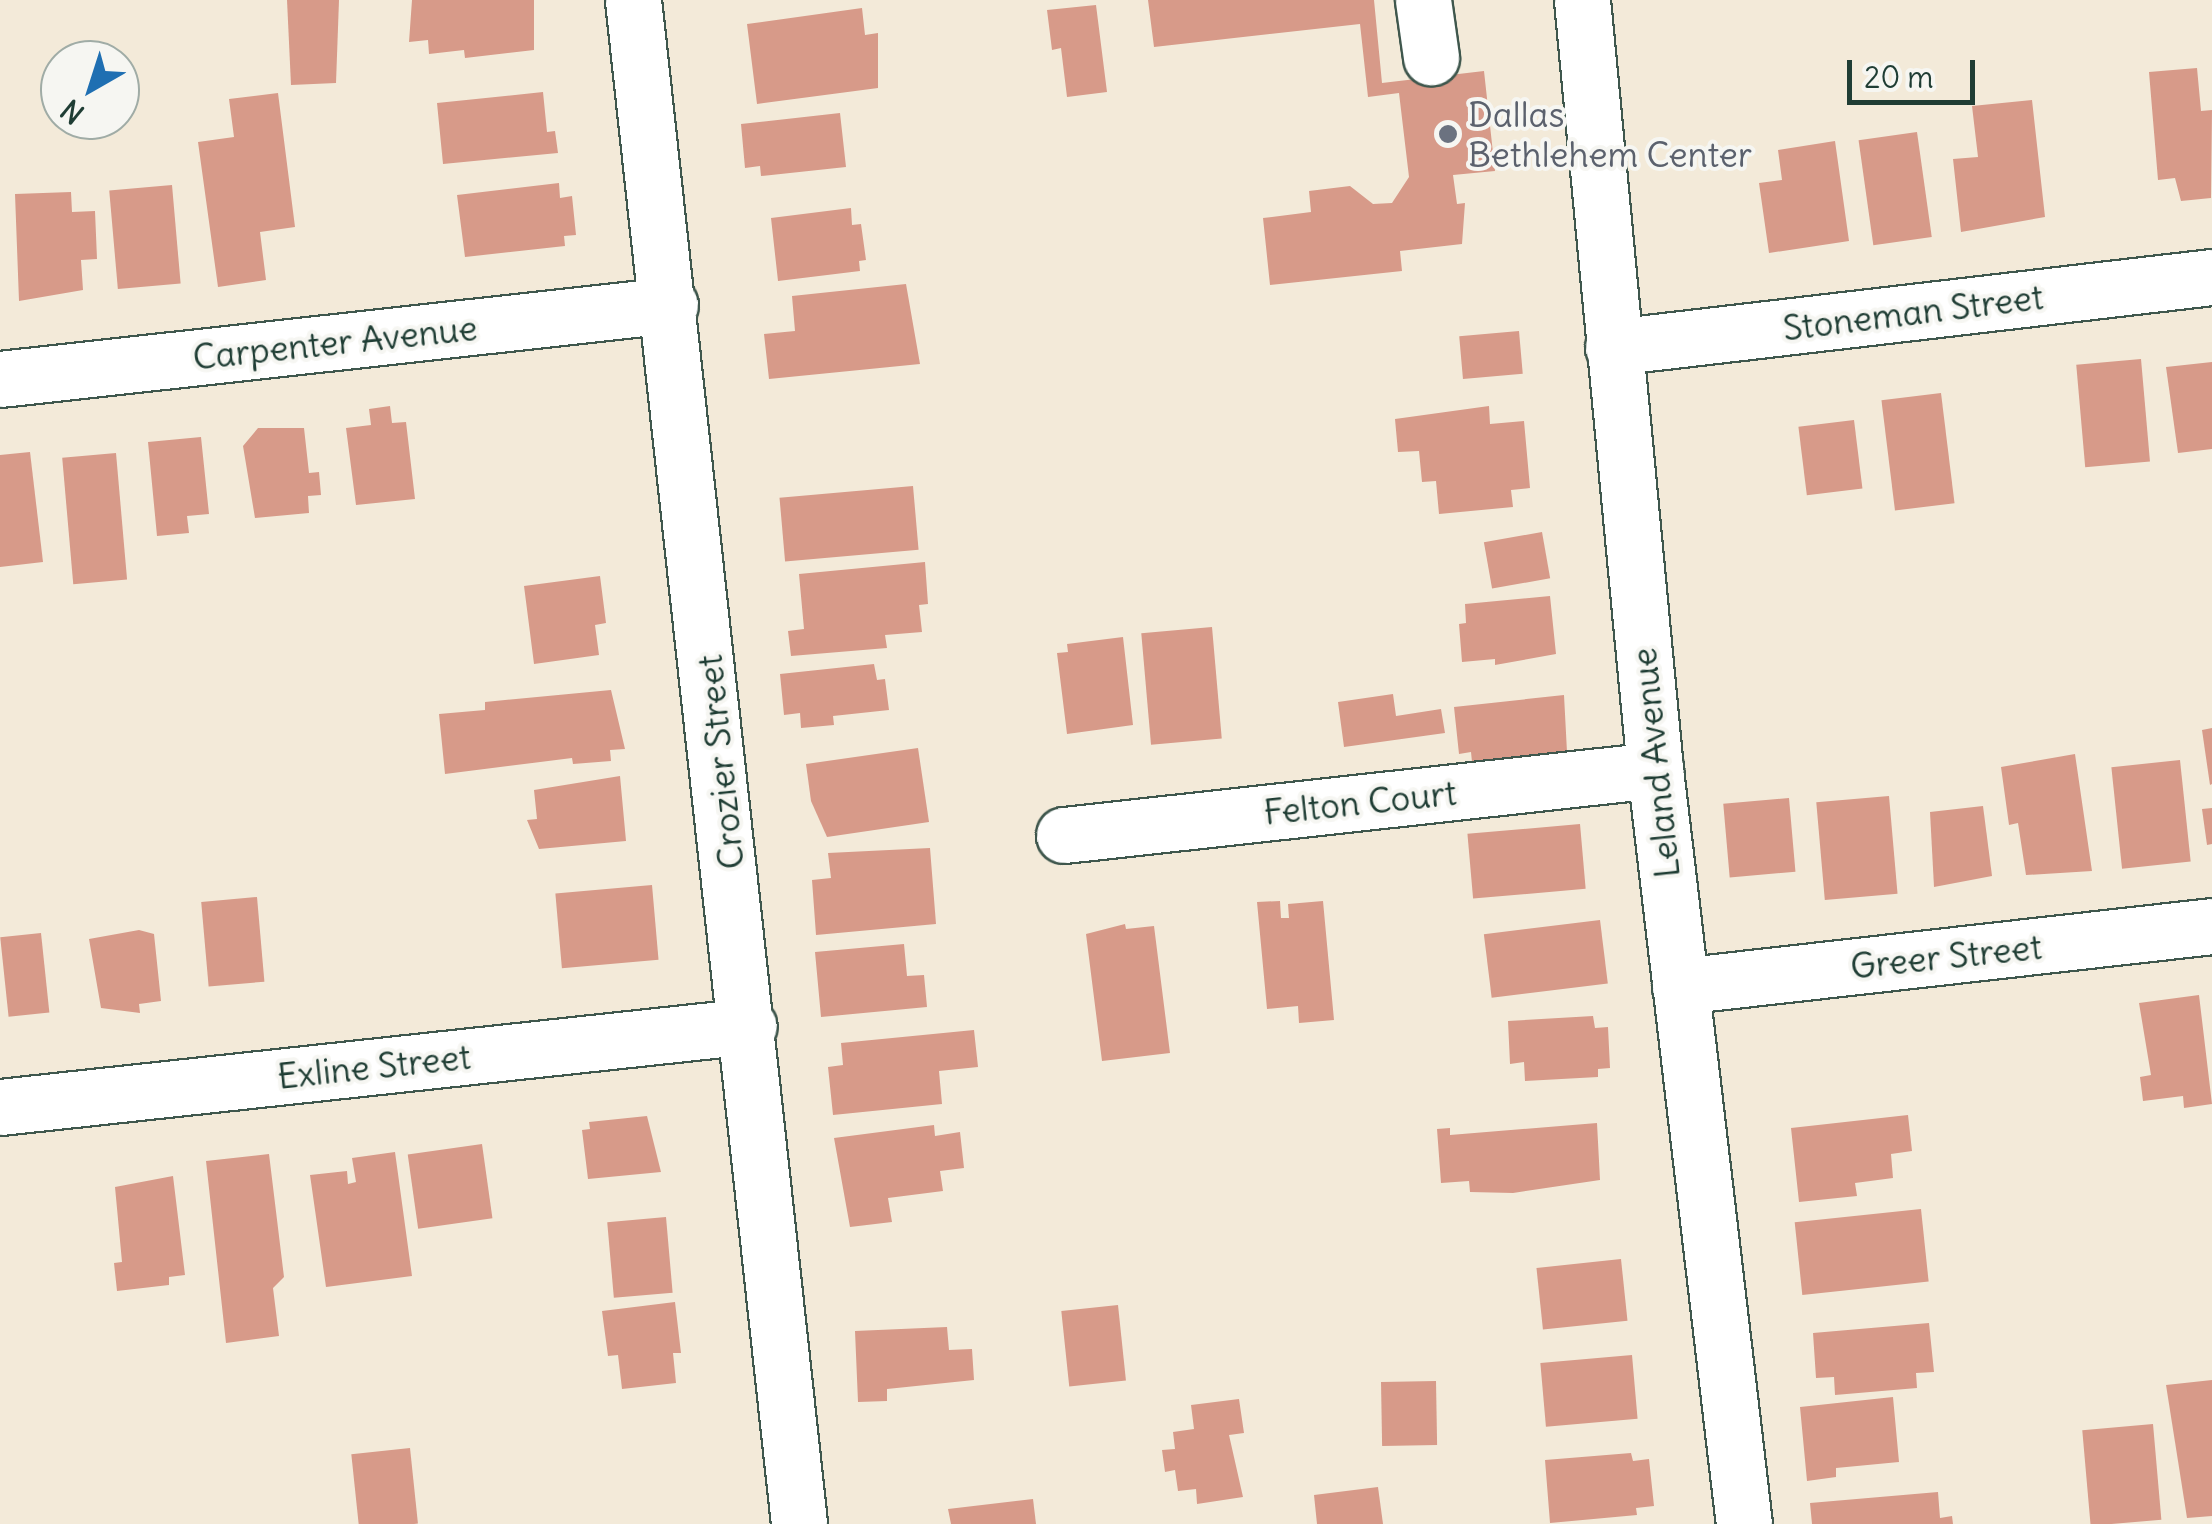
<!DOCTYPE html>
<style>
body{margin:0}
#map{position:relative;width:2212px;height:1524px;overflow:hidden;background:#f3ead9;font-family:Delius,sans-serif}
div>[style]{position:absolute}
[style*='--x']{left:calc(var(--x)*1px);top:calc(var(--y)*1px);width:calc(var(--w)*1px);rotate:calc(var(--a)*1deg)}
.building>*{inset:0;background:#d79a89;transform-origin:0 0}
.roads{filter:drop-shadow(2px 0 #3f574d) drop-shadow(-2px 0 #3f574d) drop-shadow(0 2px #3f574d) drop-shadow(0 -2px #3f574d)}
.minor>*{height:55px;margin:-27.5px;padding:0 27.5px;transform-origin:27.5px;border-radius:27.5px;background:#fff}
.dots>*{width:28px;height:28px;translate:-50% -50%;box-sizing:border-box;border:5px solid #f6f6f2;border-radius:50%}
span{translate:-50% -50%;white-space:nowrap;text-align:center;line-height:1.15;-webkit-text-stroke:8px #f6f6f2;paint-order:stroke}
.worship-label{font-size:35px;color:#5b616d}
.left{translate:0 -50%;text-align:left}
.street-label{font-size:35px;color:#1f3d34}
.north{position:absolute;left:40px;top:40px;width:100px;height:100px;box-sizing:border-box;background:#f6f6f2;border:2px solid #a0aca6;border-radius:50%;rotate:219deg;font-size:28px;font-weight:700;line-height:40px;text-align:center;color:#1f3d34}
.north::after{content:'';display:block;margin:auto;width:35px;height:45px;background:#1f6fb2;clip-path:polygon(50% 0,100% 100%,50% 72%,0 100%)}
.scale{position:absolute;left:1847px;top:60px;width:128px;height:45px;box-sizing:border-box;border:5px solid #1f3d34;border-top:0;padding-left:12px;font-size:30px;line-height:35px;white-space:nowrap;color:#1f3d34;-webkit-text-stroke:8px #f6f6f2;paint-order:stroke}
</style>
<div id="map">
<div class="building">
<i style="clip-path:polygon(287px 0,339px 0,336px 83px,291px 85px)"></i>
<i style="clip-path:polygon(412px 0,534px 0,534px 50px,465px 58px,464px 50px,429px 54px,428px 40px,409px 42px)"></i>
<i style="clip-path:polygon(1148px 0,1374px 0,1382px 83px,1484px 71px,1495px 171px,1453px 175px,1457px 204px,1465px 203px,1462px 244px,1400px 251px,1402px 271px,1270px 285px,1263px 218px,1311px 212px,1309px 191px,1350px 186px,1373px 204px,1392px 203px,1409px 177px,1399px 93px,1368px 97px,1360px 24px,1154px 47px)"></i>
<i style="clip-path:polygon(1096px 5px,1107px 92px,1067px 97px,1061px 48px,1052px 50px,1047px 10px)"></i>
<i style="clip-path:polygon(862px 8px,865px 35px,878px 33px,878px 88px,757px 104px,747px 24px)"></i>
<i style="clip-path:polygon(2197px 68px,2201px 111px,2212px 110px,2211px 198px,2181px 201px,2175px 178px,2158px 180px,2149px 72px)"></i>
<i style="clip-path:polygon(543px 92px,547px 132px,555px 131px,558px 153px,443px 164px,437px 103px)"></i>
<i style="clip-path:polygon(278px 93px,295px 227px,260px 232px,266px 280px,218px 287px,198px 142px,234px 137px,229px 99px)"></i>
<i style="clip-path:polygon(2032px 100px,2045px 217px,1961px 232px,1953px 159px,1978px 157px,1972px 106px)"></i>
<i style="clip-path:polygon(840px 113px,846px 167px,761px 176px,760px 166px,745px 168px,741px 124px)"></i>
<i style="left:1917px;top:132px;width:106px;height:59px;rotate:82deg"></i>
<i style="clip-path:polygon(1835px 141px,1849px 241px,1769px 253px,1759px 183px,1782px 180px,1778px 150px)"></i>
<i style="clip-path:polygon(559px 183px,560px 198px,572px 196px,576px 235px,564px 236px,565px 246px,465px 257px,457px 195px)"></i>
<i style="left:172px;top:185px;width:99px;height:63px;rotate:85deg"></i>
<i style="clip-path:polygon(71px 192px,72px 212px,95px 211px,97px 259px,81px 260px,83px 290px,19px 301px,15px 194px)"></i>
<i style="clip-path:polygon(851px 208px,852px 225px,861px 224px,866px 260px,859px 261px,860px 271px,778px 281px,771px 218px)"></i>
<i style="clip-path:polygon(906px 284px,920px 364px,769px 379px,764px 334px,795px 331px,792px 296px)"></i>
<i style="left:1519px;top:331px;width:43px;height:60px;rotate:85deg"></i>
<i style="left:2141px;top:359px;width:103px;height:65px;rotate:85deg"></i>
<i style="clip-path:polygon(2212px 362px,2212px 449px,2178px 453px,2166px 367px)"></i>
<i style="left:1941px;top:393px;width:111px;height:60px;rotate:83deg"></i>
<i style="clip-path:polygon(390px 406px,392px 423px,406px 422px,415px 499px,356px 505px,346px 428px,371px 425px,369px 409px)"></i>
<i style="clip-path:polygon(1489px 406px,1490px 424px,1524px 421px,1530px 488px,1511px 490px,1513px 507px,1439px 514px,1436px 481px,1422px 482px,1419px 451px,1398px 452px,1395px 419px)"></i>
<i style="left:1854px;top:420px;width:69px;height:56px;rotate:83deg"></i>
<i style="clip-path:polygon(258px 428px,304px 428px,309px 473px,319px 472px,321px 495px,308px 496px,309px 513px,255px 518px,243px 446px)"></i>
<i style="clip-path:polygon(201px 437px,209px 514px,187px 516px,189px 533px,157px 536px,148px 442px)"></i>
<i style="clip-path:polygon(30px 452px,43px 562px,0 567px,0 455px)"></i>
<i style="left:116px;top:453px;width:127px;height:54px;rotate:85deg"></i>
<i style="left:913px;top:486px;width:64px;height:134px;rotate:85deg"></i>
<i style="left:1542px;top:532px;width:47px;height:59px;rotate:80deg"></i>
<i style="clip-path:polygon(925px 562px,928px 604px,919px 605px,922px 632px,885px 635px,887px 648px,791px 656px,788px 631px,804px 629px,799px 574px)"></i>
<i style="clip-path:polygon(600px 576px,606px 623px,595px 625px,599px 655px,534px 664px,524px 586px)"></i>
<i style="clip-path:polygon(1550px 596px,1556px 654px,1495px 665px,1495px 659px,1462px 662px,1459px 624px,1466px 623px,1465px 604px)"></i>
<i style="left:1212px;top:627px;width:112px;height:71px;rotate:85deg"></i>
<i style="clip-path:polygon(1123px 637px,1133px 725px,1067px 734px,1057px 653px,1068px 652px,1067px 644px)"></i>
<i style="clip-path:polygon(874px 664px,877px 680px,885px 679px,889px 710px,833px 716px,834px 725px,801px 728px,800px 713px,784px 715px,780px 674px)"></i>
<i style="clip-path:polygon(611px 690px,625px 749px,610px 750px,611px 761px,573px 764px,572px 758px,445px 774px,439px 714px,485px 710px,485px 702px)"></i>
<i style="clip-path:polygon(1393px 694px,1396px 716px,1441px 709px,1445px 733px,1344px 747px,1338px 702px)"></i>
<i style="clip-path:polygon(1564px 695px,1567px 752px,1472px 762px,1471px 752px,1459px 754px,1454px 707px)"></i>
<i style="clip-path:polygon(2212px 728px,2212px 784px,2210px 785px,2202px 730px)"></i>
<i style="clip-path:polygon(918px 748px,929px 822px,827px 837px,811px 801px,806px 764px)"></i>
<i style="clip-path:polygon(2075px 754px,2092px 871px,2026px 875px,2018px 823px,2009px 825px,2001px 767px)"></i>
<i style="left:2180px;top:760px;width:102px;height:69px;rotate:84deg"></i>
<i style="clip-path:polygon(620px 776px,626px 841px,539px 849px,527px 820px,537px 819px,534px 790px)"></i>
<i style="left:1889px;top:796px;width:98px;height:73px;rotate:85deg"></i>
<i style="left:1789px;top:798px;width:74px;height:66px;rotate:85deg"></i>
<i style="clip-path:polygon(1983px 806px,1992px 876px,1934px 887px,1930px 812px)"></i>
<i style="clip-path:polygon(2212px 808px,2212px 844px,2207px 845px,2202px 809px)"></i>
<i style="left:1580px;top:824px;width:65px;height:113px;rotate:85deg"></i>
<i style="clip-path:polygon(930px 848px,936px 924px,816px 935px,812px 880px,831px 878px,828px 853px)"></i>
<i style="left:652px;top:885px;width:75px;height:97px;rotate:85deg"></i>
<i style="left:257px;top:897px;width:85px;height:56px;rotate:85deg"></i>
<i style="clip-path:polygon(1280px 901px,1281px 918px,1289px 918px,1288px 904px,1323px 901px,1334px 1020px,1299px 1023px,1298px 1006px,1267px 1009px,1257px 902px)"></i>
<i style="left:1600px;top:920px;width:64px;height:117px;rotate:83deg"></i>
<i style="clip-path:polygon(1125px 924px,1126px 929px,1154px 926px,1170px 1053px,1102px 1061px,1086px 934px)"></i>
<i style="clip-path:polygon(139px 930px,154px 934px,161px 1001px,139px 1004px,140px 1013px,101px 1008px,89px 939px)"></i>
<i style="left:41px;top:933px;width:80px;height:41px;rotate:84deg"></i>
<i style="clip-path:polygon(904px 944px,907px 976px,924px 975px,927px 1007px,821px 1017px,815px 952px)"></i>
<i style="clip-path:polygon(2199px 995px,2212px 1104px,2184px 1108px,2183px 1096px,2143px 1101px,2140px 1077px,2151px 1075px,2139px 1003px)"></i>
<i style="clip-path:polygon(1593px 1016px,1595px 1028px,1608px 1027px,1610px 1068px,1598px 1069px,1598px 1077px,1525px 1081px,1524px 1062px,1510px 1064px,1508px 1021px)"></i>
<i style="clip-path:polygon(974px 1030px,978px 1067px,939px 1071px,942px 1104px,833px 1115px,828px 1067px,843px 1065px,841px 1043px)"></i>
<i style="clip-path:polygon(1908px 1115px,1912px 1151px,1891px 1154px,1893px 1178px,1855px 1183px,1857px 1196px,1799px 1202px,1791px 1128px)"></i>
<i style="clip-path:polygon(647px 1116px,661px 1172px,588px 1179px,582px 1130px,590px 1129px,589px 1122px)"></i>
<i style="clip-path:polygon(1597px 1123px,1600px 1180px,1513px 1193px,1470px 1192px,1469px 1181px,1441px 1183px,1437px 1129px,1450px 1128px,1450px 1135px)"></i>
<i style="clip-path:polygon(934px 1125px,935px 1136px,960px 1132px,964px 1168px,940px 1171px,943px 1191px,888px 1198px,892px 1222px,850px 1227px,834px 1138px)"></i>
<i style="left:482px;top:1144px;width:75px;height:75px;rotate:82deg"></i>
<i style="clip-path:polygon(395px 1152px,412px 1276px,326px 1287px,310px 1175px,347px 1171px,348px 1184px,356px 1182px,352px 1158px)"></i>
<i style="clip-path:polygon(269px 1154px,284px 1277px,273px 1288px,279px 1336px,226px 1343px,206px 1161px)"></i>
<i style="clip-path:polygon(173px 1176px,185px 1275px,169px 1277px,169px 1285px,117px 1291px,114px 1263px,122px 1262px,115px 1187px)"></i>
<i style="left:1921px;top:1209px;width:73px;height:127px;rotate:84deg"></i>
<i style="left:666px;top:1217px;width:76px;height:59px;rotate:85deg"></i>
<i style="left:1621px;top:1259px;width:62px;height:85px;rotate:84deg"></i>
<i style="clip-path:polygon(675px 1302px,681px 1353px,673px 1353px,676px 1383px,622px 1389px,618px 1355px,608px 1356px,602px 1311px)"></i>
<i style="left:1118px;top:1305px;width:76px;height:57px;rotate:84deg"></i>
<i style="clip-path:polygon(1929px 1323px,1934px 1372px,1916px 1373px,1917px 1388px,1835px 1395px,1834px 1377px,1816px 1378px,1813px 1333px)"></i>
<i style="clip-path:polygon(947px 1327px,949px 1350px,972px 1349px,974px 1380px,887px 1389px,887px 1401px,858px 1402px,855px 1331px)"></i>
<i style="left:1632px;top:1355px;width:64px;height:92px;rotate:85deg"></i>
<i style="clip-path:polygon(2212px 1380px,2212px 1516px,2187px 1518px,2166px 1385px)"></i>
<i style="left:1436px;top:1381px;width:64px;height:55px;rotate:89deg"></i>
<i style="clip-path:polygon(1893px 1397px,1899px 1462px,1836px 1468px,1836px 1477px,1807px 1481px,1800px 1407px)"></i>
<i style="clip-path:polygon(1239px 1399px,1244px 1433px,1229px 1435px,1243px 1497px,1197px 1504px,1196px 1489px,1178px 1491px,1175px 1470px,1165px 1472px,1162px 1450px,1175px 1449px,1173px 1432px,1194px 1429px,1191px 1405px)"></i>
<i style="left:2153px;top:1424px;width:96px;height:71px;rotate:85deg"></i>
<i style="left:410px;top:1448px;width:76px;height:59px;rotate:84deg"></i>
<i style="clip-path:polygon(1631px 1453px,1633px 1461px,1649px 1459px,1654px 1506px,1636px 1508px,1637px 1515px,1550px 1523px,1545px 1460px)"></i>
<i style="clip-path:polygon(1378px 1487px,1383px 1524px,1317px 1524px,1314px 1495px)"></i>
<i style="clip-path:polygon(1938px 1492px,1940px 1518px,1952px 1516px,1953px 1524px,1812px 1524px,1810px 1503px)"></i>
<i style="clip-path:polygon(1033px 1499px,1036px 1524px,951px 1524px,948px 1509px)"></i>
</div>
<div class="roads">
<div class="minor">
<i style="--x:633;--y:0;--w:1533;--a:83.78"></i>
<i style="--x:1423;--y:0;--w:58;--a:82"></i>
<i style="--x:1582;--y:0;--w:773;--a:84.58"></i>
<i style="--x:1655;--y:770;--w:759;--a:83.27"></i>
<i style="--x:1613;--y:347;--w:603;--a:-6.67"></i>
<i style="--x:0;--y:379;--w:674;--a:-6.3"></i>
<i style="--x:1064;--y:835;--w:595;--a:-6.28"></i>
<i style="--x:1680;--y:986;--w:535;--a:-6.43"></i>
<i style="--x:0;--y:1107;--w:753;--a:-6.17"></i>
</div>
</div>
<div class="dots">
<i style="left:1448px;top:134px;background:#6b7280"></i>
</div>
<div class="worship-label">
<span class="left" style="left:1468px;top:134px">Dallas<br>Bethlehem Center</span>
</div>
<div class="street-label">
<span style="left:1913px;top:312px;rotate:-7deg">Stoneman Street</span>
<span style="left:335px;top:342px;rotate:-6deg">Carpenter Avenue</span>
<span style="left:720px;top:762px;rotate:-96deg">Crozier Street</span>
<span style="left:1655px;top:763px;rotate:-96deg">Leland Avenue</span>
<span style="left:1360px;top:802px;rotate:-6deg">Felton Court</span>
<span style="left:1946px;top:956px;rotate:-6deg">Greer Street</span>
<span style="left:374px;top:1066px;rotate:-6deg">Exline Street</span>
</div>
<div class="north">N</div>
<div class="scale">20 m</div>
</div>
